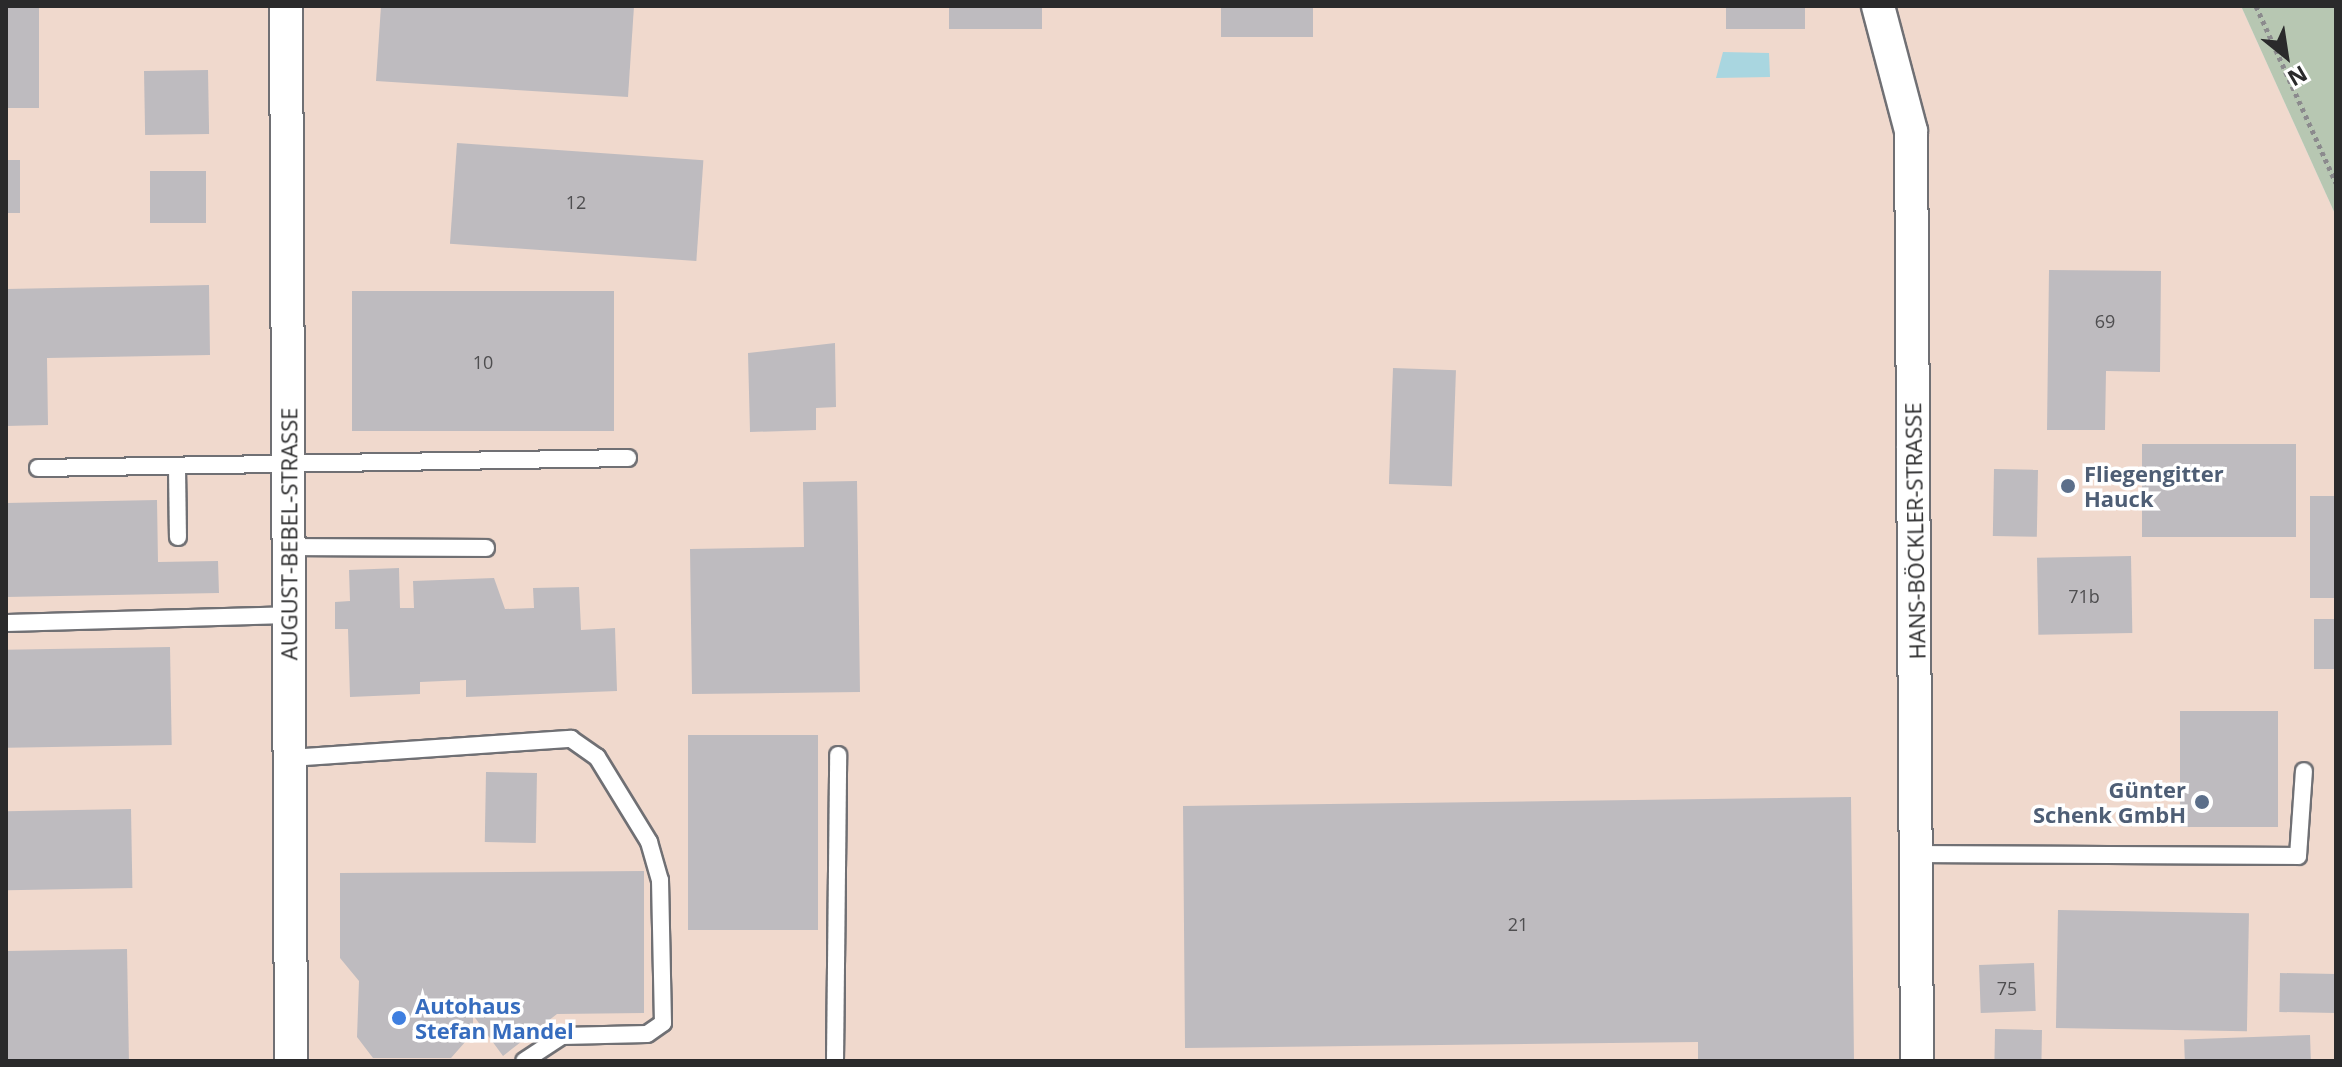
<!DOCTYPE html>
<meta charset="utf-8">
<style>
body{margin:0}
#map{position:relative;width:2342px;height:1067px;overflow:hidden;background:#e8e7ec;font-family:"Open Sans",sans-serif}
div>[style]{position:absolute}
[style*='--x']{left:calc(var(--x)*1px);top:calc(var(--y)*1px);width:calc(var(--w)*1px);rotate:calc(var(--a)*1deg)}
.commercial>*{inset:0;background:#f0d9cd}
.green>*{inset:0;background:#b7c7b2}
.water>*{inset:0;background:#a9d6e0}
.building>*{inset:0;background:#bebbbf;transform-origin:0 0}
.path>*{height:5px;margin-top:-2.5px;transform-origin:0;background:repeating-linear-gradient(90deg,#8b8a8d 0 4px,transparent 0 8px)}
.roads{filter:drop-shadow(2px 0 #707074) drop-shadow(-2px 0 #707074) drop-shadow(0 2px #707074) drop-shadow(0 -2px #707074)}
.service>*{height:16px;margin:-8px;padding:0 8px;transform-origin:8px;border-radius:8px;background:#fff}
.minor>*{height:32px;margin:-16px;padding:0 16px;transform-origin:16px;border-radius:16px;background:#fff}
.dots>*{width:22px;height:22px;translate:-50% -50%;box-sizing:border-box;border:4px solid #fff;border-radius:50%}
span{translate:-50% -50%;white-space:nowrap;text-align:center;line-height:1.15;-webkit-text-stroke:7px #fff;paint-order:stroke}
.number-label{font-size:18px;color:#4f4e50}
.number-label span{-webkit-text-stroke-width:0}
.service-label{font-size:22px;color:#4e5e75;font-weight:700}
.left{translate:0 -50%;text-align:left}
.right{translate:-100% -50%;text-align:right}
.street-label{font-size:22px;color:#2a2a2b}
.shop-label{font-size:22px;color:#366cbe;font-weight:700}
.frame{position:absolute;inset:0;border:8px solid #2a2a2b;pointer-events:none}
.north{position:absolute;left:2246px;top:16px;width:80px;height:80px;-webkit-text-stroke:6px #fff;paint-order:stroke;rotate:150deg;font-size:22px;font-weight:700;line-height:32px;text-align:center;color:#2a2a2b}
.north::after{content:'';display:block;margin:auto;width:28px;height:36px;background:#2a2a2b;clip-path:polygon(50% 0,100% 100%,50% 72%,0 100%)}
</style>
<div id="map">
<div class="commercial">
<i style="clip-path:polygon(6px 6px,2241px 6px,2336px 216px,2336px 1061px,6px 1061px)"></i>
</div>
<div class="green">
<i style="clip-path:polygon(2241px 6px,2336px 6px,2336px 216px)"></i>
</div>
<div class="water">
<i style="clip-path:polygon(1723px 52px,1769px 53px,1770px 77px,1716px 78px)"></i>
</div>
<div class="building">
<i style="left:6px;top:6px;width:33px;height:102px"></i>
<i style="clip-path:polygon(381px 6px,634px 6px,628px 97px,376px 81px)"></i>
<i style="left:949px;top:6px;width:93px;height:23px"></i>
<i style="left:1221px;top:6px;width:92px;height:31px"></i>
<i style="left:1726px;top:6px;width:79px;height:23px"></i>
<i style="left:208px;top:70px;width:64px;height:64px;rotate:89deg"></i>
<i style="left:457px;top:143px;width:247px;height:101px;rotate:4deg"></i>
<i style="left:6px;top:160px;width:14px;height:53px"></i>
<i style="left:150px;top:171px;width:56px;height:52px"></i>
<i style="clip-path:polygon(2049px 270px,2161px 271px,2160px 372px,2106px 371px,2105px 430px,2047px 430px)"></i>
<i style="clip-path:polygon(209px 285px,210px 355px,47px 358px,48px 425px,6px 426px,6px 289px)"></i>
<i style="left:614px;top:291px;width:140px;height:262px;rotate:90deg"></i>
<i style="clip-path:polygon(835px 343px,836px 407px,816px 408px,816px 430px,750px 432px,748px 353px)"></i>
<i style="left:1393px;top:368px;width:63px;height:116px;rotate:2deg"></i>
<i style="left:2142px;top:444px;width:154px;height:93px"></i>
<i style="left:1994px;top:469px;width:44px;height:67px;rotate:1deg"></i>
<i style="clip-path:polygon(857px 481px,860px 692px,692px 694px,690px 549px,804px 547px,803px 482px)"></i>
<i style="left:2310px;top:496px;width:26px;height:102px"></i>
<i style="clip-path:polygon(157px 500px,158px 562px,218px 561px,219px 593px,6px 597px,6px 503px)"></i>
<i style="left:2131px;top:556px;width:77px;height:94px;rotate:89deg"></i>
<i style="clip-path:polygon(399px 568px,400px 608px,414px 608px,413px 581px,494px 578px,505px 609px,534px 608px,533px 588px,579px 587px,581px 630px,615px 628px,617px 691px,466px 697px,466px 680px,420px 682px,420px 694px,350px 697px,348px 629px,335px 629px,335px 602px,350px 601px,349px 570px)"></i>
<i style="left:2314px;top:619px;width:22px;height:50px"></i>
<i style="left:170px;top:647px;width:98px;height:164px;rotate:89deg"></i>
<i style="left:2278px;top:711px;width:116px;height:98px;rotate:90deg"></i>
<i style="left:688px;top:735px;width:130px;height:195px"></i>
<i style="left:486px;top:772px;width:51px;height:70px;rotate:1deg"></i>
<i style="clip-path:polygon(1851px 797px,1854px 1061px,1698px 1061px,1698px 1042px,1185px 1048px,1183px 806px)"></i>
<i style="left:131px;top:809px;width:79px;height:125px;rotate:89deg"></i>
<i style="clip-path:polygon(644px 871px,644px 1013px,557px 1014px,503px 1056px,473px 1015px,473px 1033px,451px 1058px,373px 1058px,357px 1037px,359px 981px,340px 958px,340px 873px)"></i>
<i style="left:2058px;top:910px;width:191px;height:118px;rotate:1deg"></i>
<i style="left:127px;top:949px;width:110px;height:121px;rotate:89deg"></i>
<i style="left:2034px;top:963px;width:48px;height:55px;rotate:88deg"></i>
<i style="left:2280px;top:973px;width:56px;height:39px;rotate:1deg"></i>
<i style="left:1995px;top:1029px;width:47px;height:32px;rotate:1deg"></i>
<i style="left:2310px;top:1035px;width:26px;height:126px;rotate:88deg"></i>
</div>
<div class="path">
<i style="--x:2256;--y:6;--w:194;--a:65.7"></i>
</div>
<div class="roads">
<div class="service">
<i style="--x:38;--y:468;--w:590;--a:-0.97"></i>
<i style="--x:177;--y:468;--w:69;--a:89.2"></i>
<i style="--x:289;--y:547;--w:197;--a:0.3"></i>
<i style="--x:6;--y:623;--w:283;--a:-1.6"></i>
<i style="--x:290;--y:758;--w:282;--a:-3.9"></i>
<i style="--x:571;--y:739;--w:32;--a:35"></i>
<i style="--x:597;--y:757;--w:100;--a:58.5"></i>
<i style="--x:649;--y:842;--w:40;--a:74"></i>
<i style="--x:660;--y:880;--w:143;--a:88.8"></i>
<i style="--x:663;--y:1023;--w:19;--a:145"></i>
<i style="--x:647;--y:1034;--w:85;--a:178.7"></i>
<i style="--x:562;--y:1036;--w:45;--a:146.7"></i>
<i style="--x:1919;--y:854;--w:379;--a:0.3"></i>
<i style="--x:2298;--y:856;--w:85;--a:-86"></i>
<i style="--x:835;--y:1061;--w:306;--a:-89.4"></i>
</div>
<div class="minor">
<i style="--x:286;--y:6;--w:1055;--a:89.73"></i>
<i style="--x:1878;--y:6;--w:129;--a:75.2"></i>
<i style="--x:1911;--y:131;--w:930;--a:89.63"></i>
</div>
</div>
<div class="dots">
<i style="left:2068px;top:486px;background:#5c6f8a"></i>
<i style="left:2202px;top:802px;background:#5c6f8a"></i>
<i style="left:399px;top:1018px;background:#3f7fe0"></i>
</div>
<div class="number-label">
<span style="left:576px;top:202px">12</span>
<span style="left:2105px;top:321px">69</span>
<span style="left:483px;top:362px">10</span>
<span style="left:2084px;top:596px">71b</span>
<span style="left:1518px;top:924px">21</span>
<span style="left:2007px;top:988px">75</span>
</div>
<div class="service-label">
<span class="left" style="left:2084px;top:486px">Fliegengitter<br>Hauck</span>
<span class="right" style="left:2186px;top:802px">Günter<br>Schenk GmbH</span>
</div>
<div class="street-label">
<span style="left:1915px;top:531px;rotate:-91deg">HANS-BÖCKLER-STRASSE</span>
<span style="left:289px;top:534px;rotate:-90deg">AUGUST-BEBEL-STRASSE</span>
</div>
<div class="shop-label">
<span class="left" style="left:415px;top:1018px">Autohaus<br>Stefan Mandel</span>
</div>
<div class="frame"></div>
<div class="north">N</div>
</div>
